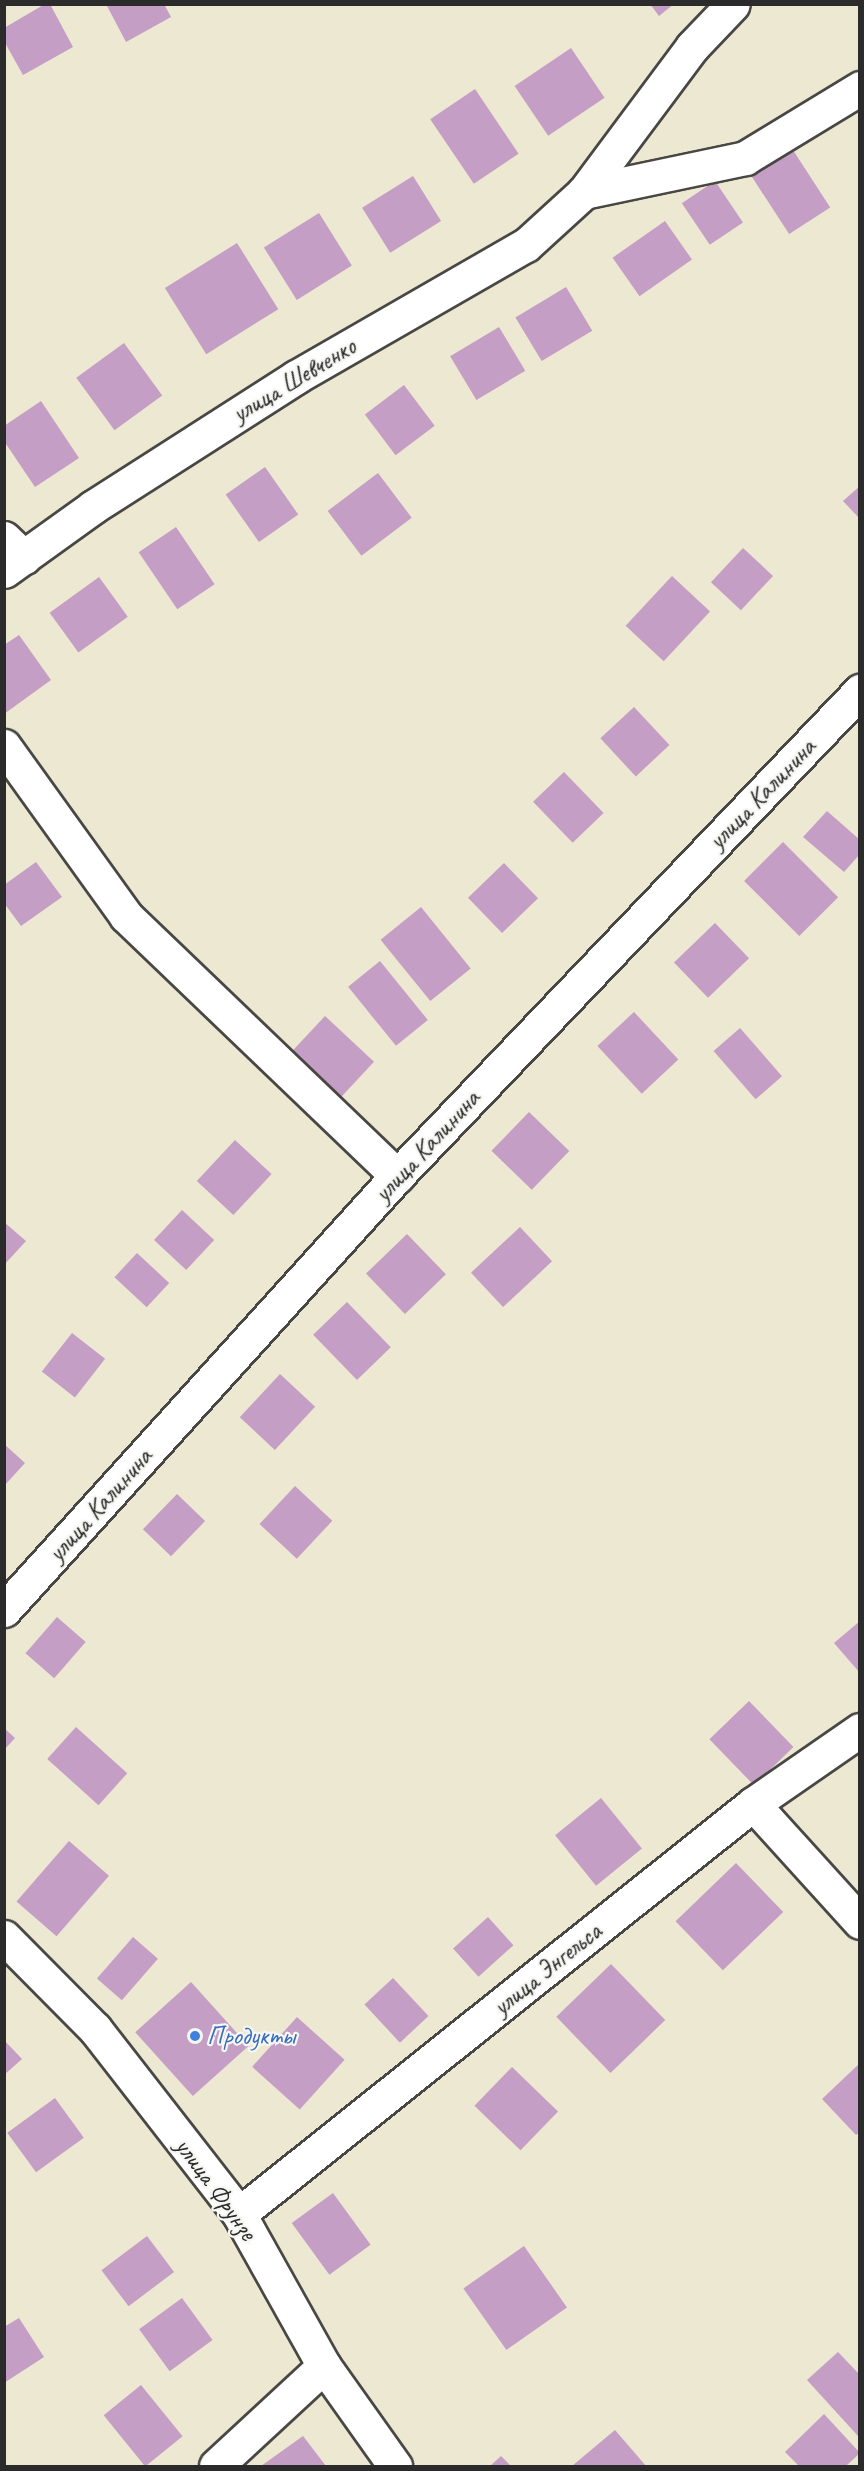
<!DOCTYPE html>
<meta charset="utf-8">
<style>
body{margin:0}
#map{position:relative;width:864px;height:2471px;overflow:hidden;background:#ece8d1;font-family:Caveat,sans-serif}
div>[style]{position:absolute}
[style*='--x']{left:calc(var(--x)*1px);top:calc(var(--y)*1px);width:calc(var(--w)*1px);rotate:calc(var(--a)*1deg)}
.building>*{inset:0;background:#c49ec5;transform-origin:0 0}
.roads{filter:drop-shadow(2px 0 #484744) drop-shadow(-2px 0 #484744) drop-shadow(0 2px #484744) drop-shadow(0 -2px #484744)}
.minor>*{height:33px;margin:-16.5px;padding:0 16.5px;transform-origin:16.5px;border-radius:16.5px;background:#fff}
.tertiary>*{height:33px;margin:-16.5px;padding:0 16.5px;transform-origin:16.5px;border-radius:16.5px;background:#fff}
.dots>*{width:16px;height:16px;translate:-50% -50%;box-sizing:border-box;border:3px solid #f6f6f2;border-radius:50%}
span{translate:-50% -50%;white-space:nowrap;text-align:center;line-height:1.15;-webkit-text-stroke:4.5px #f6f6f2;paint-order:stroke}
.street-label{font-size:26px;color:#2b2b2b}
.shop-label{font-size:26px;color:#366cbe}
.left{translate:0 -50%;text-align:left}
.frame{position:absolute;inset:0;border:6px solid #2b2b2b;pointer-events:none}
</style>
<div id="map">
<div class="building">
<i style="clip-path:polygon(45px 4px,50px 4px,73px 47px,23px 75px,4px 41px,4px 28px)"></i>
<i style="clip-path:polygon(106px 4px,164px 4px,171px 17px,126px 42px)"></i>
<i style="clip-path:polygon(650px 4px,674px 4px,659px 16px)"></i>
<i style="left:571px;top:48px;width:60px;height:68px;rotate:56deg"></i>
<i style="left:475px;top:89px;width:78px;height:54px;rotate:56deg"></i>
<i style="left:791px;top:147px;width:72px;height:49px;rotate:57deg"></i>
<i style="left:413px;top:176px;width:53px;height:60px;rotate:58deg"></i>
<i style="left:715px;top:181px;width:50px;height:40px;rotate:56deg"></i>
<i style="left:319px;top:213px;width:62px;height:65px;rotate:58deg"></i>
<i style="left:665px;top:221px;width:47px;height:64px;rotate:55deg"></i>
<i style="left:237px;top:243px;width:78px;height:85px;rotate:58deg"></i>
<i style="left:566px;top:287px;width:51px;height:59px;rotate:59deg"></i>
<i style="left:499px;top:327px;width:51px;height:57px;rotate:59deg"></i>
<i style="left:124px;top:343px;width:65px;height:59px;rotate:54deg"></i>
<i style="left:404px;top:385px;width:51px;height:49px;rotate:53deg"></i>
<i style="clip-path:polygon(41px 401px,79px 458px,35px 487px,4px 441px,4px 426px)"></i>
<i style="left:265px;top:467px;width:58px;height:48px;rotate:55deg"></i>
<i style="left:378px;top:473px;width:56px;height:63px;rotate:53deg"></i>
<i style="clip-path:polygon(860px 486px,860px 519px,843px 501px)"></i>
<i style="left:176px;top:527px;width:69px;height:45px;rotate:56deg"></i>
<i style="left:743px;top:548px;width:41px;height:47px;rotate:43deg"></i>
<i style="left:672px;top:576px;width:52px;height:68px;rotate:43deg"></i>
<i style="left:99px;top:577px;width:49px;height:61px;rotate:54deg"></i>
<i style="clip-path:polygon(19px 635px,51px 680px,4px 714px,4px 645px)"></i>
<i style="left:634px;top:707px;width:52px;height:46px;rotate:47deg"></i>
<i style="left:564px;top:772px;width:57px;height:43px;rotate:46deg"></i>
<i style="clip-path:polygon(827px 811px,860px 840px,860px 854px,844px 872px,803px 837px)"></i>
<i style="left:783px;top:842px;width:78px;height:55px;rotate:45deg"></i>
<i style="clip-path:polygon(36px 862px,62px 897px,21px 926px,4px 903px,4px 885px)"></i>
<i style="left:504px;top:863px;width:49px;height:50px;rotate:46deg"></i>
<i style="left:421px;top:907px;width:79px;height:52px;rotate:51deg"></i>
<i style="left:715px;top:923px;width:49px;height:57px;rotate:46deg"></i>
<i style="left:380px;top:961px;width:76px;height:41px;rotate:51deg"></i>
<i style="left:634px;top:1012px;width:65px;height:50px;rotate:47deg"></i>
<i style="left:325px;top:1016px;width:67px;height:53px;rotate:43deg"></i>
<i style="left:740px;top:1028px;width:64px;height:35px;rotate:49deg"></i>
<i style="left:529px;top:1112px;width:56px;height:54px;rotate:44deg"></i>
<i style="left:235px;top:1140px;width:50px;height:56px;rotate:43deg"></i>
<i style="left:182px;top:1210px;width:44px;height:41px;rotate:43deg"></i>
<i style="clip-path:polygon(4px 1222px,26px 1241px,4px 1265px)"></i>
<i style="left:520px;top:1227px;width:47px;height:67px;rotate:47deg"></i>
<i style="left:407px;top:1234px;width:56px;height:57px;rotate:46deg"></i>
<i style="left:137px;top:1253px;width:44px;height:33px;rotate:43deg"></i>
<i style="left:347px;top:1302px;width:63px;height:47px;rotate:46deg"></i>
<i style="left:72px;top:1333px;width:42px;height:49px;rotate:38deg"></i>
<i style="left:280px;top:1374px;width:48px;height:59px;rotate:43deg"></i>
<i style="clip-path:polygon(4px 1444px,25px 1463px,4px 1486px)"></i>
<i style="left:295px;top:1486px;width:51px;height:52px;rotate:43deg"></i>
<i style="left:177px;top:1494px;width:39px;height:49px;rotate:44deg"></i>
<i style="left:57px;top:1617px;width:38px;height:48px;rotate:41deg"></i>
<i style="clip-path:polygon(860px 1621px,860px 1673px,834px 1643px)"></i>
<i style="left:749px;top:1701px;width:64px;height:55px;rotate:46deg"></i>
<i style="left:76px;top:1727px;width:69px;height:43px;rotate:42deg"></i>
<i style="clip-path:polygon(4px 1728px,15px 1738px,4px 1750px)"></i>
<i style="left:601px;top:1798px;width:65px;height:59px;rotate:51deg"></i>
<i style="left:69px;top:1841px;width:53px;height:80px;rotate:41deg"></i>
<i style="left:736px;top:1863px;width:68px;height:84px;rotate:46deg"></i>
<i style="left:488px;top:1917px;width:38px;height:47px;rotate:48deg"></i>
<i style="left:133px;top:1937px;width:33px;height:55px;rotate:41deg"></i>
<i style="left:611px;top:1964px;width:78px;height:76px;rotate:46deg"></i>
<i style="left:393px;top:1978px;width:52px;height:39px;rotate:47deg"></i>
<i style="left:191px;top:1982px;width:86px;height:75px;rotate:48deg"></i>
<i style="left:297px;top:2017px;width:64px;height:67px;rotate:42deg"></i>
<i style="clip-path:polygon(4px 2040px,22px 2059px,4px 2075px)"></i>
<i style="clip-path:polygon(860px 2063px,860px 2132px,856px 2135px,822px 2099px)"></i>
<i style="left:512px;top:2067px;width:64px;height:54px;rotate:44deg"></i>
<i style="left:55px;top:2098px;width:49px;height:59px;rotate:54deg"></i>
<i style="left:333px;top:2193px;width:64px;height:51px;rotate:54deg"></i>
<i style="left:147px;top:2236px;width:45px;height:57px;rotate:53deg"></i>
<i style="left:524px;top:2246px;width:75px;height:74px;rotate:55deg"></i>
<i style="left:182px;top:2298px;width:52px;height:53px;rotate:54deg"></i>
<i style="clip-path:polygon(19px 2318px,44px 2357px,4px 2383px,4px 2327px)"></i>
<i style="clip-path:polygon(838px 2352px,860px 2375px,858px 2436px,807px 2380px)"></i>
<i style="left:141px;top:2385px;width:66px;height:48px;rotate:51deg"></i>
<i style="clip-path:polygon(824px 2414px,860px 2453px,846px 2466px,799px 2466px,785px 2452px)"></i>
<i style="clip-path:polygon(615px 2430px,646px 2466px,572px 2466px)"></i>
<i style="clip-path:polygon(303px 2436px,326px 2466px,261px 2466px)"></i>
<i style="clip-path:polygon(501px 2456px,511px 2466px,490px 2466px)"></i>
</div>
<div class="roads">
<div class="minor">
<i style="--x:584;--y:192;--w:165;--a:-11.9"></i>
<i style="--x:745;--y:158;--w:135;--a:-31.3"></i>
<i style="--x:4;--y:538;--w:28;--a:44"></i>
<i style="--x:4;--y:571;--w:110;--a:-35.7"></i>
<i style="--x:93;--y:507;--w:241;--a:-32.6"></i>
<i style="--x:296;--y:377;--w:265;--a:-29.9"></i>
<i style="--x:526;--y:245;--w:79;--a:-42.4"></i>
<i style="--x:584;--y:192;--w:181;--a:-53.3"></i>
<i style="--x:692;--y:47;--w:59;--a:-46.4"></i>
<i style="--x:4;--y:746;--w:209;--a:54.3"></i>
<i style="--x:126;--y:916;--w:376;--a:43.8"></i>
<i style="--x:4;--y:1610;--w:585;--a:-47.84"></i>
<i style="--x:397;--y:1176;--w:671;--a:-46.33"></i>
<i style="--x:753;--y:1804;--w:159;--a:47.8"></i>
<i style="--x:239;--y:2214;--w:657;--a:-38.58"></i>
<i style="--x:753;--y:1804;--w:130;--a:-34.7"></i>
<i style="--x:216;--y:2466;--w:147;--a:-42.8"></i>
</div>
<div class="tertiary">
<i style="--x:4;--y:1937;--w:129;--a:45.3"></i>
<i style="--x:95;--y:2029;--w:234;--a:52.1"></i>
<i style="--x:239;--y:2214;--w:174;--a:60.8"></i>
<i style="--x:324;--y:2366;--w:123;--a:54.6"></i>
</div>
</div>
<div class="dots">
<i style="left:195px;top:2036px;background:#3f7fe0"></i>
</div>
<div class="street-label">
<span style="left:294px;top:380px;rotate:-31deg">улица Шевченко</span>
<span style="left:762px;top:794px;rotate:-46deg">улица Калинина</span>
<span style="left:427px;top:1146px;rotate:-47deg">улица Калинина</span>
<span style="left:100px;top:1505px;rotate:-48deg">улица Калинина</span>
<span style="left:547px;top:1969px;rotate:-39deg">улица Энгельса</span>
<span style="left:216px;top:2189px;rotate:54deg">улица Фрунзе</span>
</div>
<div class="shop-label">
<span class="left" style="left:207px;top:2036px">Продукты</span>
</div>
<div class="frame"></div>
</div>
